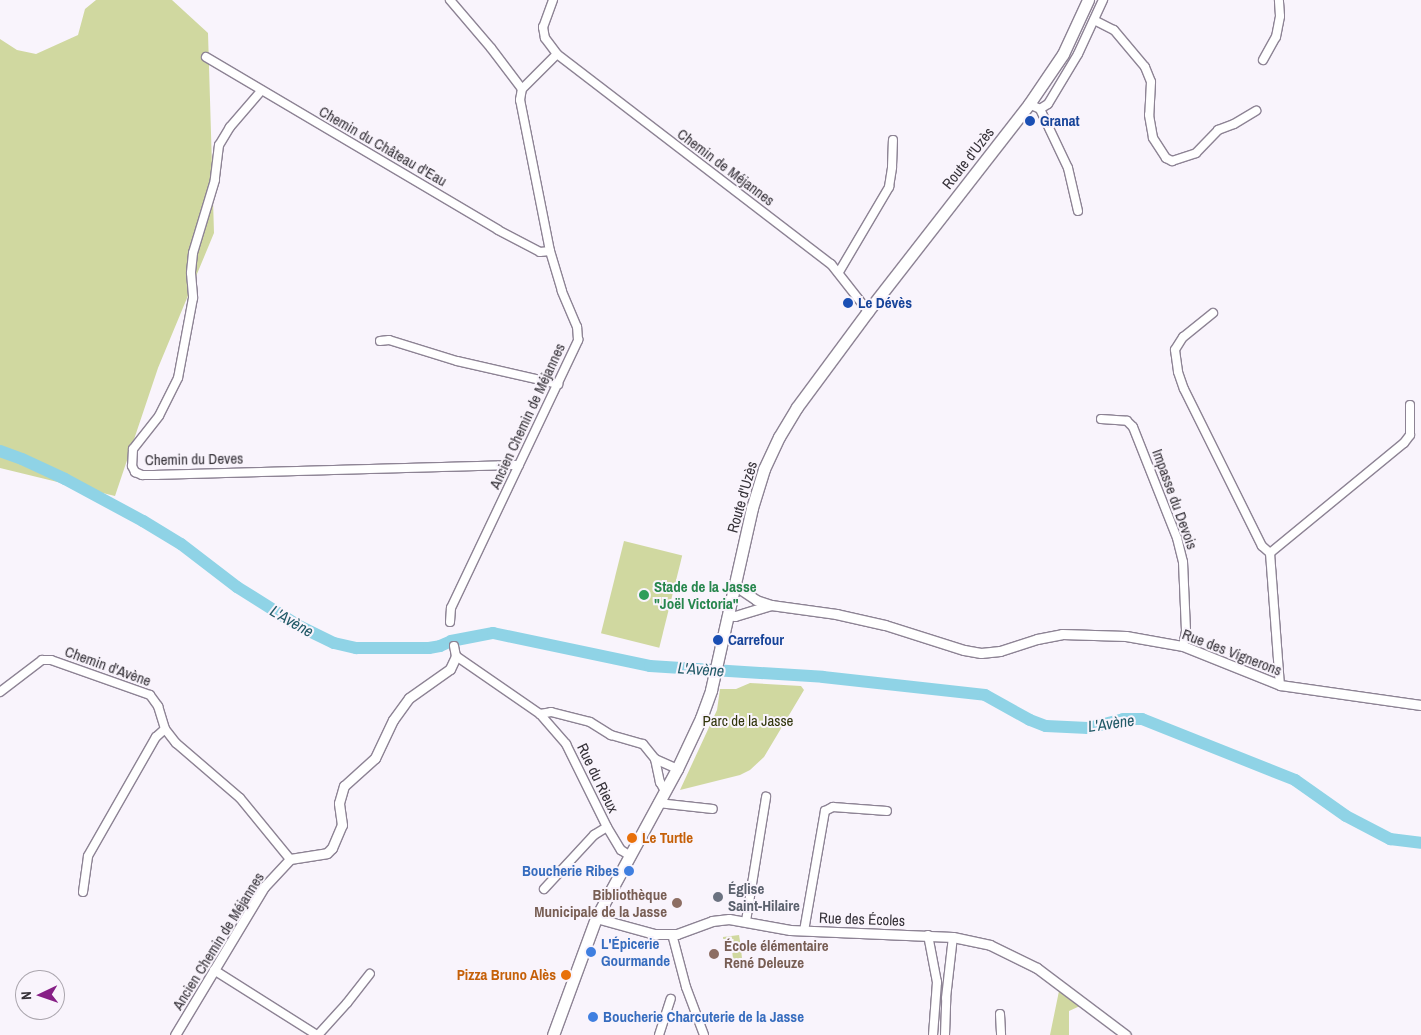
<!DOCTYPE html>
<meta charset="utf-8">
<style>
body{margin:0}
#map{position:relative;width:1421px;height:1035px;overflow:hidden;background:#f9f4fc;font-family:"Archivo Narrow",sans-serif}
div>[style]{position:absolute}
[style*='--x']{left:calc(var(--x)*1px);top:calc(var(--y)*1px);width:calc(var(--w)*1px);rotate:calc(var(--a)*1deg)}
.green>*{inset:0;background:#d0d8a0;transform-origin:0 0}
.river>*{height:12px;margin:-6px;padding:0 6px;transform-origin:6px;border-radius:6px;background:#8fd3e6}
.roads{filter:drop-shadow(1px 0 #8d8394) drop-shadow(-1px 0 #8d8394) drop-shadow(0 1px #8d8394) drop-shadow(0 -1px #8d8394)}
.minor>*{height:8px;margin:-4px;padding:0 4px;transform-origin:4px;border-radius:4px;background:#fff}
.tertiary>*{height:9px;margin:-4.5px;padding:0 4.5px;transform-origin:4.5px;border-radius:4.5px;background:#fff}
.primary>*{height:11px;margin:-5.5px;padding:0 5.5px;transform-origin:5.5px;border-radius:5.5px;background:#fff}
.dots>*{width:14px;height:14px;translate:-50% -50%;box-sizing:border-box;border:2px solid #f9f4fc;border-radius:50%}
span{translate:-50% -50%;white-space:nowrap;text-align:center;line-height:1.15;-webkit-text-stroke:4px #f9f4fc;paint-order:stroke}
.transit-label{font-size:15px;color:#164399;font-weight:700}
.left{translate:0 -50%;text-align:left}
.street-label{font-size:15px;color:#363239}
.leisure-label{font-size:15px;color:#27864d;font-weight:700}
.park-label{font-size:15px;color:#31350b}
.food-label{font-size:15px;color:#c56008;font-weight:700}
.right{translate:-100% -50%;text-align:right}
.shop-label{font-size:15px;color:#366cbe;font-weight:700}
.worship-label{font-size:15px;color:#5b616d;font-weight:700}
.education-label{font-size:15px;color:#785e54;font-weight:700}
.water-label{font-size:16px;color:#225a68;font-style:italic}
.north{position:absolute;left:15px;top:970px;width:50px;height:50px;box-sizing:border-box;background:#f9f4fc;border:1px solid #aba6ae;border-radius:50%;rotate:267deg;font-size:14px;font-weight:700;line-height:20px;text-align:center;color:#363239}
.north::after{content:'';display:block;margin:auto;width:18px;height:22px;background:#871f86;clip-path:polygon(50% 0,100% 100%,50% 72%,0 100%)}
</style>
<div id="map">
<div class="green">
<i style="clip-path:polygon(96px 0,172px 0,208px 33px,214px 233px,158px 368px,115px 496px,0 468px,0 39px,17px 50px,36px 54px,78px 35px,85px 9px)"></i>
<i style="left:624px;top:541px;width:60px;height:95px;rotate:14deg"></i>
<i style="clip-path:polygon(750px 683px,801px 686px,804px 690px,764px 757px,750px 770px,740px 775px,680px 790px,717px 710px,720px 689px,736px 689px)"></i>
<i style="clip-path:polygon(739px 935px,741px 947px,724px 948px,723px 937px)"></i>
<i style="left:741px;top:949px;width:20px;height:9px;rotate:84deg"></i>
<i style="clip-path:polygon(1059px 991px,1080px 1006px,1069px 1011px,1069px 1035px,1050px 1035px)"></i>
</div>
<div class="river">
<i style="--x:0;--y:451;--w:23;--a:20"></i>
<i style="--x:22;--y:459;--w:47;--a:24.9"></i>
<i style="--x:65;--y:479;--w:89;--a:28.3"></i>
<i style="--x:143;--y:521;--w:44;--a:31.2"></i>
<i style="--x:181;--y:544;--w:71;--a:37.5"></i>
<i style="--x:237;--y:587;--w:73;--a:32.2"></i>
<i style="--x:299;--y:626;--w:39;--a:26"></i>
<i style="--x:334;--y:643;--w:23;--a:13"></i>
<i style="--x:356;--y:648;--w:73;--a:0"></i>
<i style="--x:429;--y:648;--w:11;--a:-10"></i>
<i style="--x:440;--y:646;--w:12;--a:-24"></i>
<i style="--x:451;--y:641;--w:43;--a:-10.8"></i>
<i style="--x:493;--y:633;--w:160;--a:11.9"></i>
<i style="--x:650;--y:666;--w:173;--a:3.6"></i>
<i style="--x:823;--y:677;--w:163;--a:6.3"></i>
<i style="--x:985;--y:695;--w:51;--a:29.1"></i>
<i style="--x:1030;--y:720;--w:17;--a:21"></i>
<i style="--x:1046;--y:726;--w:42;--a:2.7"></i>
<i style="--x:1088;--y:728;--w:36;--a:-14"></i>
<i style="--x:1123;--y:719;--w:19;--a:0"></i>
<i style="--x:1142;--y:719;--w:165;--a:21.7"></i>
<i style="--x:1295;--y:780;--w:62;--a:35.2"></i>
<i style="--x:1346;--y:816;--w:50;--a:27.6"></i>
<i style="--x:1390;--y:839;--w:31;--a:7"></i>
</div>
<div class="roads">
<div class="minor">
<i style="--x:450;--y:0;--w:63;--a:49.5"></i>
<i style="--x:491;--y:48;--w:51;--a:52.9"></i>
<i style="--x:553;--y:0;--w:29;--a:110"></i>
<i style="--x:543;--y:27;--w:11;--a:80"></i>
<i style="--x:545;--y:38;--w:20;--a:53"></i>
<i style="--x:557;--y:54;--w:345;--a:37.5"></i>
<i style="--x:831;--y:264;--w:60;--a:51.8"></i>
<i style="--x:1094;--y:20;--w:22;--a:27"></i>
<i style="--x:1114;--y:30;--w:48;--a:50"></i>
<i style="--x:1145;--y:67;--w:16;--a:68"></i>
<i style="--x:1151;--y:82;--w:33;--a:93"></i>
<i style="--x:1149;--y:115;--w:23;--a:80"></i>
<i style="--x:1153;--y:138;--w:24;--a:57"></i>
<i style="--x:1166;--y:158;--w:7;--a:27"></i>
<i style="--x:1172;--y:161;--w:25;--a:-18"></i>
<i style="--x:1196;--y:153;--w:32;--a:-46"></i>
<i style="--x:1218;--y:130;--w:17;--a:-21"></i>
<i style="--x:1234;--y:124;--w:26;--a:-31"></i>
<i style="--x:206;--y:57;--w:339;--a:30.6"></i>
<i style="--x:498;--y:230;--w:47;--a:27.6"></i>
<i style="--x:540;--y:252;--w:10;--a:-6"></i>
<i style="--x:1263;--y:60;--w:26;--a:-61"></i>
<i style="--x:1276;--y:37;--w:21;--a:-79"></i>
<i style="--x:1280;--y:16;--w:16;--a:-94"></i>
<i style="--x:261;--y:91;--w:48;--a:130.7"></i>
<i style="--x:230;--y:127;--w:21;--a:121"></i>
<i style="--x:219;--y:145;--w:35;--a:97"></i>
<i style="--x:215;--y:180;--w:76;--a:106.8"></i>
<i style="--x:193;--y:253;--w:20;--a:96"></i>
<i style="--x:191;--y:273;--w:25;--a:85"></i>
<i style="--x:193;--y:298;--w:81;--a:100.6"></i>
<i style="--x:178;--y:378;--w:42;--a:116.6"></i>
<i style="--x:159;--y:416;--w:42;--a:128.2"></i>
<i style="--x:133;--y:449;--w:17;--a:93"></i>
<i style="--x:132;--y:466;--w:7;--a:63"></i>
<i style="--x:135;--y:472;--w:8;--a:23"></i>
<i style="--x:142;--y:475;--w:15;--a:0"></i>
<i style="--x:157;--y:475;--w:362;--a:-1.6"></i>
<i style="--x:1029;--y:104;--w:12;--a:24"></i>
<i style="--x:1040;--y:109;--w:9;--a:-32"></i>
<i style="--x:1048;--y:104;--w:58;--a:-59"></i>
<i style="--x:1078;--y:54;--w:60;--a:-65.2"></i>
<i style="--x:1040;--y:109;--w:65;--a:64.6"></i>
<i style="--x:1068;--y:168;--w:44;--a:76.9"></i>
<i style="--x:839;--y:272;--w:99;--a:-59.5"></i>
<i style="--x:889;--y:187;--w:20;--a:-81"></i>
<i style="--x:892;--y:167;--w:27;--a:-88"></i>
<i style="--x:1213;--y:313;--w:38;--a:141"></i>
<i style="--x:1183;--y:337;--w:15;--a:122"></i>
<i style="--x:1175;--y:350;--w:22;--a:82"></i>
<i style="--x:1178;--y:372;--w:18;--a:71"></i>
<i style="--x:1184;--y:389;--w:175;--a:63.6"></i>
<i style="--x:1262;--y:546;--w:11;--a:41"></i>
<i style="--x:1270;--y:553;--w:132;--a:85.7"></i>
<i style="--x:380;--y:341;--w:9;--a:-6"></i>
<i style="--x:389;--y:340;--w:71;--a:17.2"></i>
<i style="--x:457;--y:361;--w:104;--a:12.8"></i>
<i style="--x:1101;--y:419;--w:26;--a:4"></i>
<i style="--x:1127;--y:421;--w:8;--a:45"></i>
<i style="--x:1133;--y:427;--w:119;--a:68.4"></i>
<i style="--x:1177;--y:538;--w:25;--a:76"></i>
<i style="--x:1183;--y:562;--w:69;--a:87.5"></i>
<i style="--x:1186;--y:631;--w:15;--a:101"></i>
<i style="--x:1270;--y:553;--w:173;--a:-39.4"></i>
<i style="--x:1404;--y:443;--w:10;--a:-53"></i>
<i style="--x:1410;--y:435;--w:30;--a:-90"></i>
<i style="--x:450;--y:622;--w:14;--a:-86"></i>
<i style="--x:451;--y:608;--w:297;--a:-64.6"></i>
<i style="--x:578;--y:340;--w:13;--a:-94"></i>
<i style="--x:577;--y:327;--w:39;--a:-113"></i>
<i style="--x:562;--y:291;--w:42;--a:-106.7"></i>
<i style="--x:550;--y:251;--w:154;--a:-101.2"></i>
<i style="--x:520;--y:100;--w:11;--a:-80"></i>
<i style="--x:522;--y:89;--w:49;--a:-45"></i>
<i style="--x:454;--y:646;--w:10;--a:79"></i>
<i style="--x:456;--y:656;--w:102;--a:34.6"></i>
<i style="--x:540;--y:714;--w:11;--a:-10"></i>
<i style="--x:551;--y:712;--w:40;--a:14.4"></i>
<i style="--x:590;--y:722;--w:25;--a:32"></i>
<i style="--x:611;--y:735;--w:33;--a:16"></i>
<i style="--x:643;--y:744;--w:19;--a:51"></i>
<i style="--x:655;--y:759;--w:24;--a:78"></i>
<i style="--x:660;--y:782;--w:10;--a:61"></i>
<i style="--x:0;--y:692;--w:53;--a:-37.3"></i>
<i style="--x:42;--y:660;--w:9;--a:0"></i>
<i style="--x:51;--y:660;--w:105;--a:19.5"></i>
<i style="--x:150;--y:695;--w:14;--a:54"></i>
<i style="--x:158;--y:706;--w:24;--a:73"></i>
<i style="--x:165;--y:729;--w:18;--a:52"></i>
<i style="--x:176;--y:743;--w:84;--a:40.7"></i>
<i style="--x:240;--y:798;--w:79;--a:50.7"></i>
<i style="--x:540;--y:714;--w:40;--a:49"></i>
<i style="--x:566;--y:744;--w:93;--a:63.7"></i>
<i style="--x:607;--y:827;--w:27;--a:59"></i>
<i style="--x:621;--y:850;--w:9;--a:32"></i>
<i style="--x:655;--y:759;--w:24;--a:24"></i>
<i style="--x:658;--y:803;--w:55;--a:6.2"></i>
<i style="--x:544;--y:889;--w:74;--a:-47.2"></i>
<i style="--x:594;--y:835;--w:15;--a:-32"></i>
<i style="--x:83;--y:892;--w:36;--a:-82"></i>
<i style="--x:88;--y:856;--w:137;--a:-60.3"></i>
<i style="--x:156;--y:737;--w:12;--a:-42"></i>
<i style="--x:746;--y:921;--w:126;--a:-80.8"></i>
<i style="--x:804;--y:931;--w:122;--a:-80.1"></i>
<i style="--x:825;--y:811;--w:9;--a:-27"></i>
<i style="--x:833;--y:807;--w:54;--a:4.2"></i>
<i style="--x:672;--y:934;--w:55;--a:75.2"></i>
<i style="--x:686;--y:987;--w:51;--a:69.4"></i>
<i style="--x:928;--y:935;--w:48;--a:79.2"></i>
<i style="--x:937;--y:982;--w:53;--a:94.3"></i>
<i style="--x:214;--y:970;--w:122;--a:32.3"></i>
<i style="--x:1000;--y:1014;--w:21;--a:87"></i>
<i style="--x:318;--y:1035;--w:43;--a:-47.8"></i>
<i style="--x:347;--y:1003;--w:37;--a:-52"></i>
<i style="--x:659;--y:1035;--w:38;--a:-72"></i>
<i style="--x:945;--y:1035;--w:37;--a:-88"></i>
<i style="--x:946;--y:998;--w:61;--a:-83.5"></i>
</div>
<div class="tertiary">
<i style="--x:734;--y:585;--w:27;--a:34"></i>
<i style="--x:756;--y:600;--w:16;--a:18"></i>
<i style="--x:771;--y:605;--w:66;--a:7.9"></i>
<i style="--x:836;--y:614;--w:50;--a:12.7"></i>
<i style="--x:885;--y:625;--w:83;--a:17.6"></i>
<i style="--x:964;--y:650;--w:17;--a:10"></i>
<i style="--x:981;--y:653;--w:19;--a:-6"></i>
<i style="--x:1000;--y:651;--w:39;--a:-18"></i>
<i style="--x:1037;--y:639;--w:25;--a:-11"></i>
<i style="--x:1062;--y:634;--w:64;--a:1.8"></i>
<i style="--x:1126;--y:636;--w:58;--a:10"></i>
<i style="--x:1183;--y:646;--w:105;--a:21.9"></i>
<i style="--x:1280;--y:685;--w:142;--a:8.1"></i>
<i style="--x:729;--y:615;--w:6;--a:9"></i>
<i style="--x:735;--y:616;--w:38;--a:-17"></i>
<i style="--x:596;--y:918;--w:60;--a:15.4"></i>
<i style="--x:654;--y:934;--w:23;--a:0"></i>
<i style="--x:677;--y:934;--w:37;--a:-20"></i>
<i style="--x:712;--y:921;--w:17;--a:-7"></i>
<i style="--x:729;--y:919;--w:62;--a:10.2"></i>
<i style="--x:790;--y:930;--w:163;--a:2.5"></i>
<i style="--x:953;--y:937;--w:38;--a:12"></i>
<i style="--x:990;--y:945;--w:52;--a:26.1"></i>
<i style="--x:1037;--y:968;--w:111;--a:37"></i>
<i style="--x:175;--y:1035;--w:173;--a:-59"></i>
<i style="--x:264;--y:887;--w:38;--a:-47"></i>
<i style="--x:290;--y:859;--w:37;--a:-9"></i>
<i style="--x:327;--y:853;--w:7;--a:-45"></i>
<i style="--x:332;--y:848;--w:25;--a:-67"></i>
<i style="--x:342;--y:825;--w:22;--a:-98"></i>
<i style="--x:339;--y:803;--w:18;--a:-74"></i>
<i style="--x:344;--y:786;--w:42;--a:-42.1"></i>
<i style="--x:375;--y:758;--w:42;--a:-64.7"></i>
<i style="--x:393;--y:720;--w:27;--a:-54"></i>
<i style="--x:409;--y:698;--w:50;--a:-35.3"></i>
<i style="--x:450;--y:669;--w:14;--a:-65"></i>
</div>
<div class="primary">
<i style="--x:553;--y:1035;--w:125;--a:-69.8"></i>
<i style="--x:596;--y:918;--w:170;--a:-61.5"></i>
<i style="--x:677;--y:769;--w:56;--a:-64.8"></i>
<i style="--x:701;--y:718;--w:30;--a:-70"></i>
<i style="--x:711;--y:690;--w:187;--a:-77.3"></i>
<i style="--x:752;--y:508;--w:41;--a:-72.9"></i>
<i style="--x:764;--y:469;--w:35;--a:-65"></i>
<i style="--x:779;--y:437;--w:35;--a:-59"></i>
<i style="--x:797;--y:407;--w:119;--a:-53.5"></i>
<i style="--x:868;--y:311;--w:262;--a:-52.1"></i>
<i style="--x:1029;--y:104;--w:60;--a:-55.8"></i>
<i style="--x:1063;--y:54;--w:60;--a:-65.2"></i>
</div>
</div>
<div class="dots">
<i style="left:1030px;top:121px;background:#1a4fb4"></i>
<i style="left:848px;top:303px;background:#1a4fb4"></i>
<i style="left:644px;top:595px;background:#2e9e5b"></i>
<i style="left:718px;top:640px;background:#1a4fb4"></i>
<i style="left:632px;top:838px;background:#e8710a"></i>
<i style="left:629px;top:871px;background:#3f7fe0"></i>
<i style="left:718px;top:897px;background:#6b7280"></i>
<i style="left:677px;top:903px;background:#8d6e63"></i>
<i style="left:591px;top:952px;background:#3f7fe0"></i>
<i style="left:714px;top:954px;background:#8d6e63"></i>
<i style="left:566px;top:975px;background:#e8710a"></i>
<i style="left:593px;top:1017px;background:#3f7fe0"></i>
</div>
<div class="transit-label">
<span class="left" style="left:1040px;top:121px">Granat</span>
<span class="left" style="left:858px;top:303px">Le Dévès</span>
<span class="left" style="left:728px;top:640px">Carrefour</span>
</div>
<div class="street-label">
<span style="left:383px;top:146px;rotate:30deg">Chemin du Château d'Eau</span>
<span style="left:968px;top:158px;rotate:-52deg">Route d'Uzès</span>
<span style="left:726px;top:167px;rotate:37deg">Chemin de Méjannes</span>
<span style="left:527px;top:416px;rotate:-65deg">Ancien Chemin de Méjannes</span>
<span style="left:194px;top:459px;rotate:-1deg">Chemin du Deves</span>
<span style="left:742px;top:497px;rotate:-74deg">Route d'Uzès</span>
<span style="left:1175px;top:499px;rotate:70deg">Impasse du Devois</span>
<span style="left:1232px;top:652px;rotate:21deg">Rue des Vignerons</span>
<span style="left:108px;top:666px;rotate:20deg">Chemin d'Avène</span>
<span style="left:598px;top:778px;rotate:64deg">Rue du Rieux</span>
<span style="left:862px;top:919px;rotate:2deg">Rue des Écoles</span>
<span style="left:218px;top:941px;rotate:-58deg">Ancien Chemin de Méjannes</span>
</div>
<div class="leisure-label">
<span class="left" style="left:654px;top:595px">Stade de la Jasse<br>"Joël Victoria"</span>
</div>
<div class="park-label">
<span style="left:748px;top:721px">Parc de la Jasse</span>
</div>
<div class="food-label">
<span class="left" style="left:642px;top:838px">Le Turtle</span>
<span class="right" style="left:556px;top:975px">Pizza Bruno Alès</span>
</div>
<div class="shop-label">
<span class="right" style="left:619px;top:871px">Boucherie Ribes</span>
<span class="left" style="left:601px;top:952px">L'Épicerie<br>Gourmande</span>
<span class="left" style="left:603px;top:1017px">Boucherie Charcuterie de la Jasse</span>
</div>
<div class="worship-label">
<span class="left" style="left:728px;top:897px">Église<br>Saint-Hilaire</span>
</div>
<div class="education-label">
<span class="right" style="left:667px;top:903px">Bibliothèque<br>Municipale de la Jasse</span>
<span class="left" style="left:724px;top:954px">École élémentaire<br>René Deleuze</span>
</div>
<div class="water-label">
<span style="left:292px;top:621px;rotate:30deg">L'Avène</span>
<span style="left:701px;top:669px;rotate:4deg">L'Avène</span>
<span style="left:1111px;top:723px;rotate:-8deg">L'Avène</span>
</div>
<div class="north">N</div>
</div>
